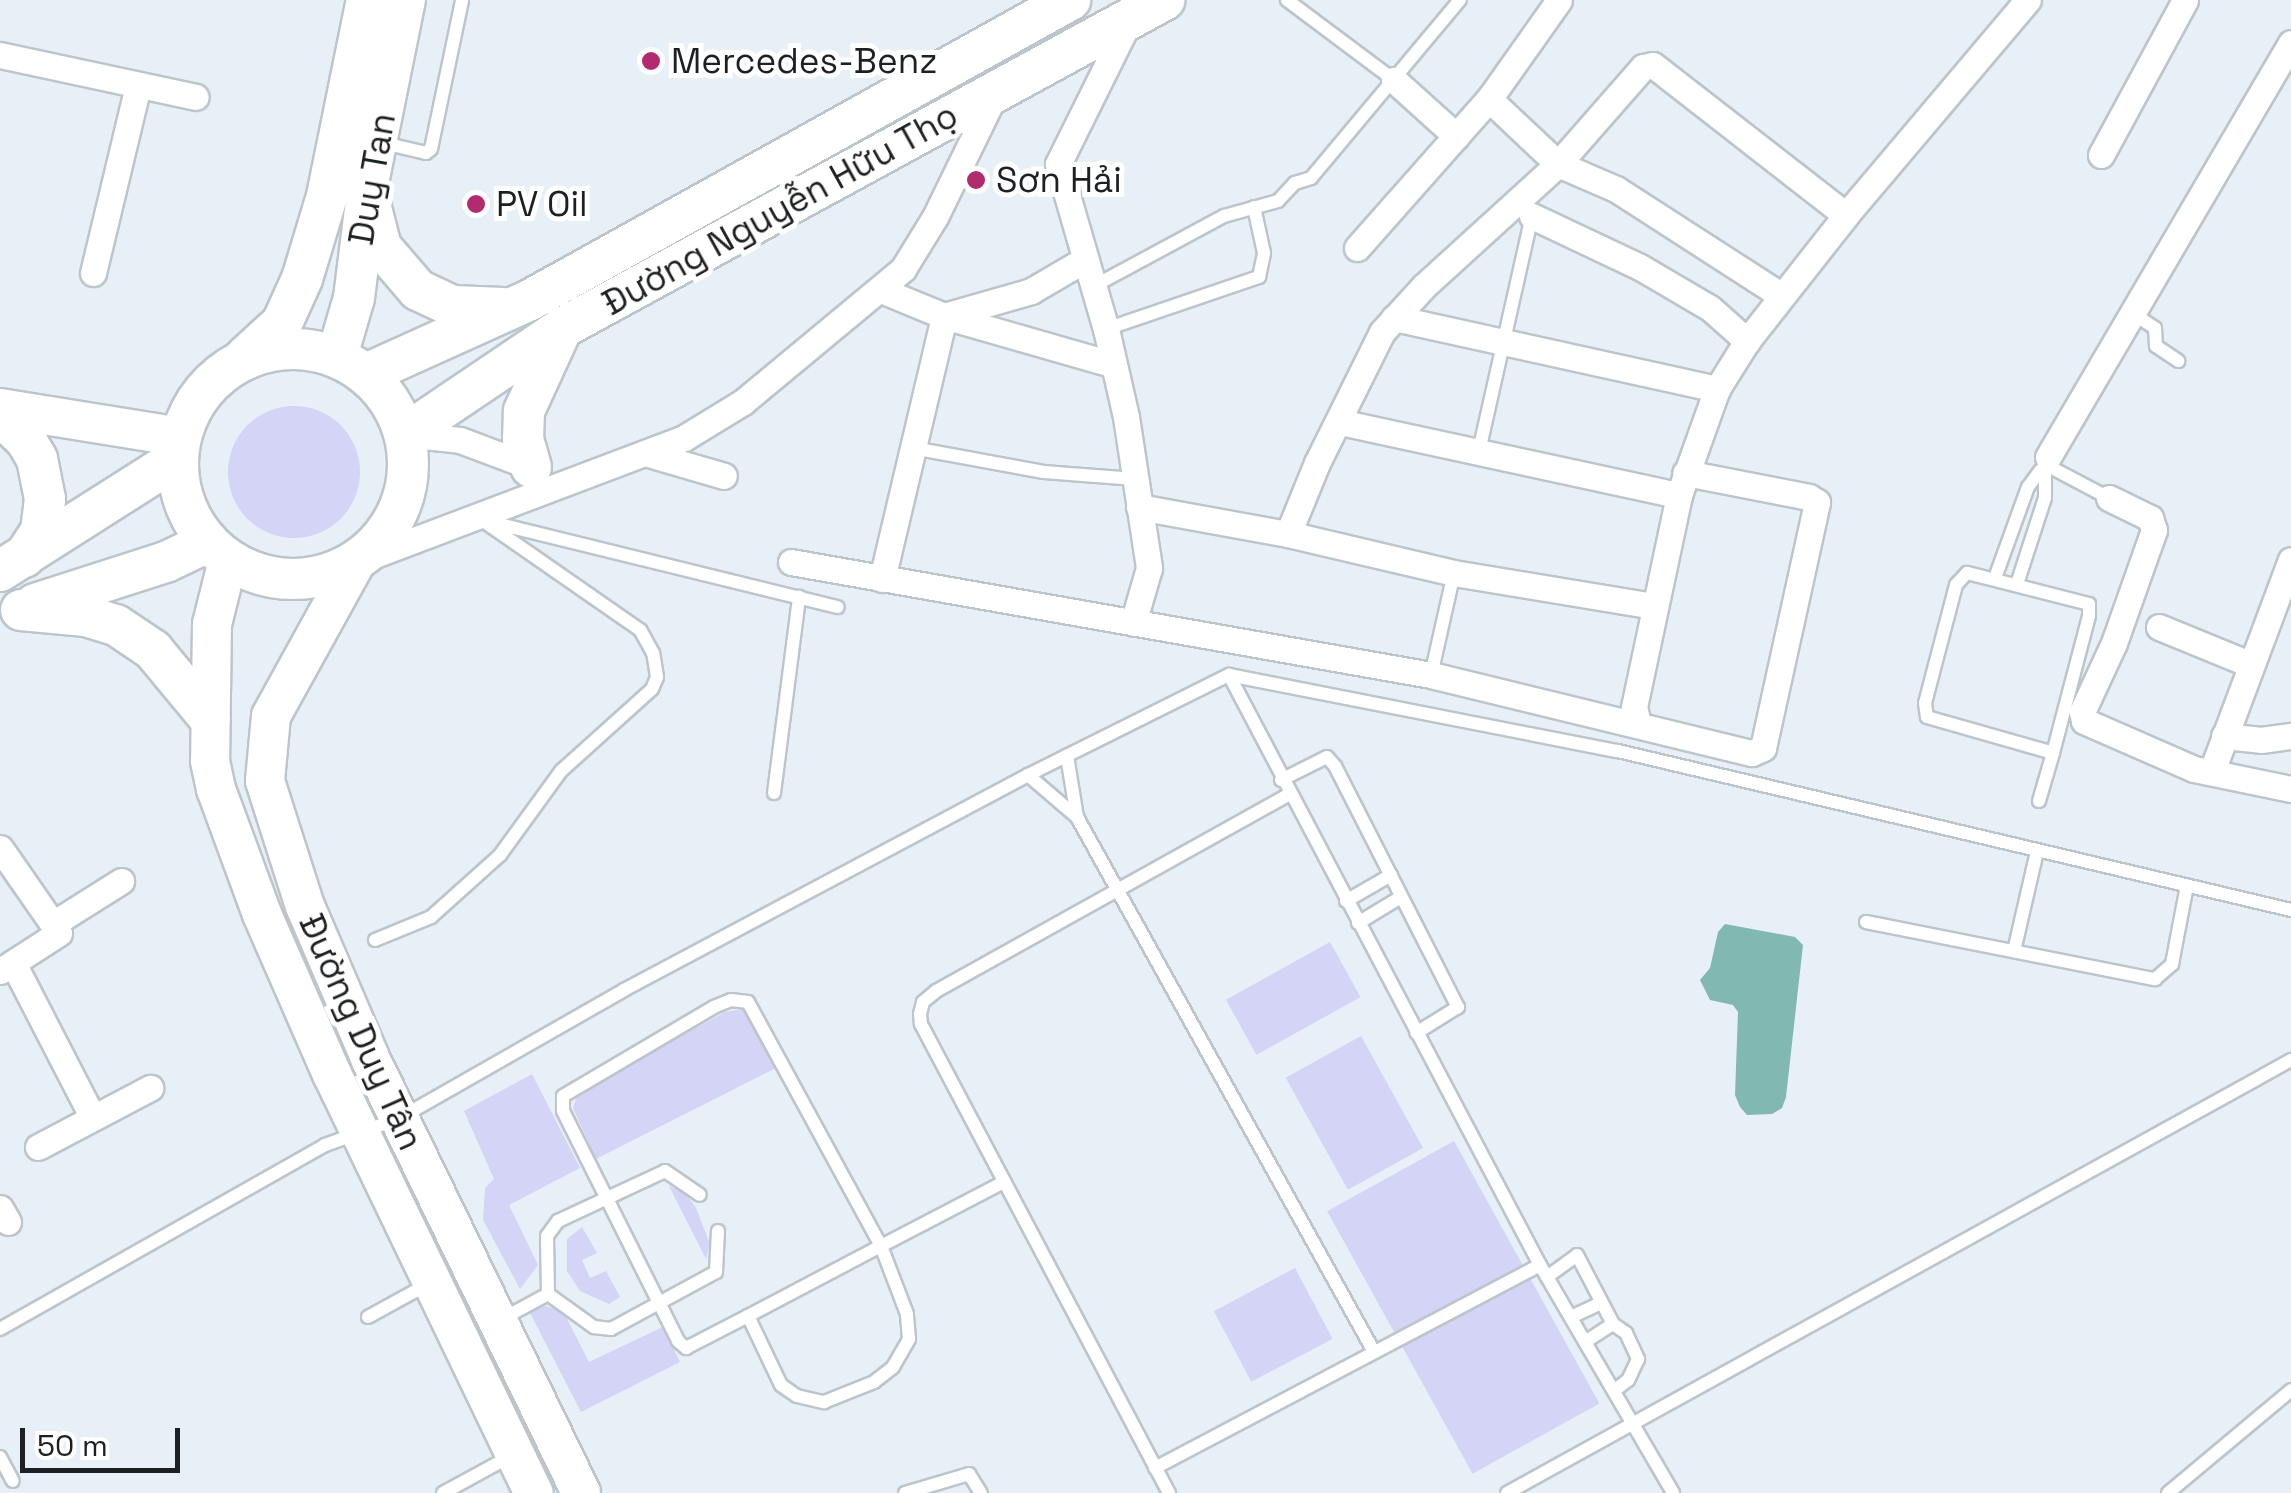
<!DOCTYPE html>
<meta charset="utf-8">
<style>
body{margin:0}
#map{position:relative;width:2291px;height:1493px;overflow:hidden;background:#e7f0f6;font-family:"Space Grotesk",sans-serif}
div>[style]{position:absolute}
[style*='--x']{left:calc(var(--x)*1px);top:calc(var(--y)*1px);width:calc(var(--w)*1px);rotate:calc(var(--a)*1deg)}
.green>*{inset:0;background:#d3d4f6;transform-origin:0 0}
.round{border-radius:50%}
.water>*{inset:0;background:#82b8b2}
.roads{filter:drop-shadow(2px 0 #bcc5cb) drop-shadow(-2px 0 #bcc5cb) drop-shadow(0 2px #bcc5cb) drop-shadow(0 -2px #bcc5cb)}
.lane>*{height:12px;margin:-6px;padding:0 6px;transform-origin:6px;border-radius:6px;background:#fff}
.street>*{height:25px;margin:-12.5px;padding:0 12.5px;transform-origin:12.5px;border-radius:12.5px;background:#fff}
.secondary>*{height:38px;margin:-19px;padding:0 19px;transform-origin:19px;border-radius:19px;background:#fff}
.primary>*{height:40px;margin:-20px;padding:0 20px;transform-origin:20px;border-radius:20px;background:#fff}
.primary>.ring{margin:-20px;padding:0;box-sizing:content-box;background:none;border:40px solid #fff;border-radius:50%}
.dots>*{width:28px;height:28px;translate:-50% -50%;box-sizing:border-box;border:5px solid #fff;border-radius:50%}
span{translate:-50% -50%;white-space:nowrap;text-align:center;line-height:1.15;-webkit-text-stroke:10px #fff;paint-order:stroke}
.poi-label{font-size:35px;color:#1d2022}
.left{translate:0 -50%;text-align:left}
.street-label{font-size:35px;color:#1d2022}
.scale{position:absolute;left:20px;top:1428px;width:160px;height:45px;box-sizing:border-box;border:5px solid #1d2022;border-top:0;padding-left:12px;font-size:30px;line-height:35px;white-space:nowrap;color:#1d2022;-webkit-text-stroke:8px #fff;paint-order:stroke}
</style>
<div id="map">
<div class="green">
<i class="round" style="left:228px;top:406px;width:132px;height:132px"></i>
<i style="left:1330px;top:942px;width:63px;height:119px;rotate:61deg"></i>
<i style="clip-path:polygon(742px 1009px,752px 1020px,776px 1068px,596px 1159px,573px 1108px,578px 1093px,725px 1012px)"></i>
<i style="left:1361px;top:1036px;width:128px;height:86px;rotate:61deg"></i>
<i style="clip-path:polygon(532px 1074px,580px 1168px,509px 1205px,538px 1265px,520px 1289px,483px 1220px,485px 1188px,494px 1179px,464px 1111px)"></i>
<i style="left:1454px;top:1141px;width:300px;height:145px;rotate:61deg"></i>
<i style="clip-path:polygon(669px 1186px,686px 1194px,696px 1208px,710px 1244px,706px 1259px)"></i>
<i style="clip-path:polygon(582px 1227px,597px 1253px,582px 1260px,590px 1278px,606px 1271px,620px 1297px,609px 1304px,580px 1291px,567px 1271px,567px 1239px)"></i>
<i style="left:1295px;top:1268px;width:80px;height:92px;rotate:62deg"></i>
<i style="clip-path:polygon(545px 1306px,563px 1311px,589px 1362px,663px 1327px,680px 1362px,581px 1412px,529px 1311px)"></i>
</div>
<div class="water">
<i style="clip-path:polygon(1725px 924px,1795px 937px,1803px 945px,1786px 1097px,1782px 1108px,1772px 1114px,1747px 1115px,1740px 1107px,1735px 1095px,1738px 1012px,1733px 1005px,1710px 1000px,1700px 980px,1710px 968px,1718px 932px)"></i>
</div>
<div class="roads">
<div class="lane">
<i style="--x:1287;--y:0;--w:134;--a:36.8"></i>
<i style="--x:379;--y:142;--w:48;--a:13.2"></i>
<i style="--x:426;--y:153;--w:6;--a:-39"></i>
<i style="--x:431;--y:149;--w:152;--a:-78.2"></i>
<i style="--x:1094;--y:286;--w:148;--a:-28.3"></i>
<i style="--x:1224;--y:216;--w:56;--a:-15.5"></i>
<i style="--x:1278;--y:201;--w:25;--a:-47"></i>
<i style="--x:1295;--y:183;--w:17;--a:-17"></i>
<i style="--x:1311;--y:178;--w:232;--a:-50.1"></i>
<i style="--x:2134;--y:314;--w:25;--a:34"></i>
<i style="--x:2155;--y:328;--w:18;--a:87"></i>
<i style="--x:2156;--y:346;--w:27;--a:34"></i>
<i style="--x:1106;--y:329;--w:162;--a:-18.8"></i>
<i style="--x:1259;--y:277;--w:25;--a:-78"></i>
<i style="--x:1264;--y:253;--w:47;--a:-102.3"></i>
<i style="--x:913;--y:448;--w:133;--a:10.4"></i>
<i style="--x:1044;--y:472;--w:91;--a:4.4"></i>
<i style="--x:1479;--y:451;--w:241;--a:-77.3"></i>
<i style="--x:2052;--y:468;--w:64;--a:27.8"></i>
<i style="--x:487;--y:521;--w:361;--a:13.8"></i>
<i style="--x:1995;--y:578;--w:97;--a:-70.1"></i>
<i style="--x:2028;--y:487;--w:21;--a:-53"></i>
<i style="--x:2017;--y:584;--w:90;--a:-72"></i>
<i style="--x:2045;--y:498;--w:26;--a:-90"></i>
<i style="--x:1229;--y:675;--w:667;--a:62.21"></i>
<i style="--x:1540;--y:1265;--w:264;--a:59.7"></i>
<i style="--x:1431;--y:675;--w:105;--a:-77.3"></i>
<i style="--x:1067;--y:756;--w:62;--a:80.7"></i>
<i style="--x:1077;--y:817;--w:610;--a:60.95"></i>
<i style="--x:1028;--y:775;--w:65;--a:40.6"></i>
<i style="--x:1281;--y:780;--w:51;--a:-26.6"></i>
<i style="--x:1327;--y:757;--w:12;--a:48"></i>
<i style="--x:1335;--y:766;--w:271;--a:63"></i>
<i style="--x:1458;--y:1007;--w:49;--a:148.2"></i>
<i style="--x:774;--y:793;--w:198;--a:-82.7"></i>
<i style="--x:2039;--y:801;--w:50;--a:-73.7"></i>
<i style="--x:2053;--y:753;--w:142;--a:-75.3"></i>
<i style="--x:2089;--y:616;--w:12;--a:-90"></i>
<i style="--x:2089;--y:604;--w:126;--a:-165.7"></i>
<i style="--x:1967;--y:573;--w:16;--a:133"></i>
<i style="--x:1956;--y:585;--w:122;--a:104.7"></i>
<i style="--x:1925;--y:703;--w:14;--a:82"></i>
<i style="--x:1927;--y:717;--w:131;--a:15.9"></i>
<i style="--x:1346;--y:901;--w:52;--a:-30"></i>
<i style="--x:1866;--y:922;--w:295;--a:11.2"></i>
<i style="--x:2155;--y:979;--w:23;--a:-41"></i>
<i style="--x:2172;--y:964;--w:80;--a:-79.2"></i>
<i style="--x:1358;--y:923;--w:50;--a:-31.2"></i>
<i style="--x:375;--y:940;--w:61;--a:-22.3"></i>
<i style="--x:431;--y:917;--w:93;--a:-41.9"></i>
<i style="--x:500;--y:855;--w:104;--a:-54"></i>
<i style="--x:561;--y:771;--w:122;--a:-42"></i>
<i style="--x:652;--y:689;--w:13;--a:-67"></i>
<i style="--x:657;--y:677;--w:24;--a:-99"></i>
<i style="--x:653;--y:653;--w:26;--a:-119"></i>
<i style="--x:640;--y:630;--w:195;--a:-145.2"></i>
<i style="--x:2014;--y:951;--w:103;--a:-77"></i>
<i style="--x:1547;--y:1277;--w:37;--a:-36"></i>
<i style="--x:1577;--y:1255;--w:78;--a:62.4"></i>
<i style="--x:1613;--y:1324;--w:16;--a:35"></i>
<i style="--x:1626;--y:1333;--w:29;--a:65"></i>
<i style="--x:1638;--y:1359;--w:23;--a:115"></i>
<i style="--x:1628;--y:1380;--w:18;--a:142"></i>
<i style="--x:548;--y:1294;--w:58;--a:-91"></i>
<i style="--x:547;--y:1236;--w:19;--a:-54"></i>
<i style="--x:558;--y:1221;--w:118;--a:-25"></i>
<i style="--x:665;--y:1171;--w:42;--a:34.4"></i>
<i style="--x:748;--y:1316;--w:76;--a:64.4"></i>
<i style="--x:781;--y:1385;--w:19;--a:35"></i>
<i style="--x:797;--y:1396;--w:28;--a:13"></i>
<i style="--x:824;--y:1402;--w:54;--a:-21.8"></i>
<i style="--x:874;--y:1382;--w:24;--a:-38"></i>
<i style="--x:893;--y:1367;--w:32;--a:-60"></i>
<i style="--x:909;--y:1339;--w:25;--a:-95"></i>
<i style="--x:907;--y:1314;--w:73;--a:-110.9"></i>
<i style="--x:881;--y:1246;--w:278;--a:-118.6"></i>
<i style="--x:748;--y:1002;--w:17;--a:-173"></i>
<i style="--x:731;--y:1000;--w:18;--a:158"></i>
<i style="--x:714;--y:1007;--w:175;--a:149.5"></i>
<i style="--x:563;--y:1096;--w:15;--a:90"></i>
<i style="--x:563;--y:1111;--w:257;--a:63.4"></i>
<i style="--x:678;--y:1341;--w:11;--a:41"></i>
<i style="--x:686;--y:1348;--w:70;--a:-27.3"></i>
<i style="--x:748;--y:1316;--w:150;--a:-27.8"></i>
<i style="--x:881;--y:1246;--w:139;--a:-27.5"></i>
<i style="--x:368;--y:1317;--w:68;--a:-28.8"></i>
<i style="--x:1571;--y:1317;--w:33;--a:-25"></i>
<i style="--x:502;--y:1319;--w:52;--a:-28.5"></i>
<i style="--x:548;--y:1294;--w:57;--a:35.7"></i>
<i style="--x:594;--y:1327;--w:17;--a:7"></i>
<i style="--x:611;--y:1329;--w:119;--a:-28.5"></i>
<i style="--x:716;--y:1272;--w:41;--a:-87.2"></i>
<i style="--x:0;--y:1329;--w:373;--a:-29.5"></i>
<i style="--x:325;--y:1145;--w:77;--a:-19.6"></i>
<i style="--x:398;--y:1119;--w:260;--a:-29.7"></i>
<i style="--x:624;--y:990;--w:458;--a:-28"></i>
<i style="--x:1028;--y:775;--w:225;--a:-26.5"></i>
<i style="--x:1229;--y:675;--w:396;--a:11.1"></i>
<i style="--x:1618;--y:751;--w:692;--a:13.29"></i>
<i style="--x:1585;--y:1342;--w:33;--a:-33"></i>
<i style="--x:0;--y:1457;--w:27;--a:62"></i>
<i style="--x:1155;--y:1468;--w:435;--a:-27.8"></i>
<i style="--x:443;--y:1493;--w:77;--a:-28.6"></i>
<i style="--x:905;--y:1493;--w:67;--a:-16.5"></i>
<i style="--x:969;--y:1474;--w:22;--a:58"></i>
<i style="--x:1169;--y:1493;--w:531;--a:-117.87"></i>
<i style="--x:921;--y:1024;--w:10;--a:-96"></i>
<i style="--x:920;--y:1014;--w:12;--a:-76"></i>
<i style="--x:923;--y:1002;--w:17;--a:-40"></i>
<i style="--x:936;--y:991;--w:403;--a:-29.1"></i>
<i style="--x:1507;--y:1493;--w:896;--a:-28.91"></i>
<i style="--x:2168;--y:1493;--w:160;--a:-39.9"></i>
</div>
<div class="street">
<i style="--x:1130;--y:19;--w:162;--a:116.4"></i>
<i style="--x:1058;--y:164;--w:172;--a:73.8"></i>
<i style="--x:1106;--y:329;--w:90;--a:77.2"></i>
<i style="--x:1126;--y:417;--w:153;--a:81.3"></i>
<i style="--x:1149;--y:568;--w:57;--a:106.2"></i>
<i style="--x:0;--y:55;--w:200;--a:12.1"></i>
<i style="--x:1394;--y:80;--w:84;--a:42.1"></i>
<i style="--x:1489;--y:99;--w:95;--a:43.3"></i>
<i style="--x:1558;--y:164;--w:63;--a:23.3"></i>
<i style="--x:1616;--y:189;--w:197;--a:32.8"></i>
<i style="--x:2101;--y:155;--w:176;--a:-61.5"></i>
<i style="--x:1532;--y:216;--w:119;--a:25.3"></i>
<i style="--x:1640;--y:267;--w:81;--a:30.4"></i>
<i style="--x:1710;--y:308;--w:50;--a:41.7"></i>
<i style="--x:1357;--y:248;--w:199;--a:-48.5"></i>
<i style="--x:1489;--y:99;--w:121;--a:-54.7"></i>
<i style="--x:93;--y:273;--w:193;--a:-76.5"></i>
<i style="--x:881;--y:290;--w:68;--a:22.4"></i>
<i style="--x:944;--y:316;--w:174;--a:16"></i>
<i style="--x:944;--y:316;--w:91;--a:-16"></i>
<i style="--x:1031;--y:291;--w:61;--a:-30.3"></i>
<i style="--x:1394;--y:318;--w:331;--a:12.4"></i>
<i style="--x:1340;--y:422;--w:347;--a:12.2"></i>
<i style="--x:405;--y:434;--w:55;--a:6.2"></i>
<i style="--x:460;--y:440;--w:82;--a:20.6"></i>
<i style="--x:645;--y:453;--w:82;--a:16.2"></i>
<i style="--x:2048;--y:457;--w:480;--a:-59.6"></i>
<i style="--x:2109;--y:498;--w:46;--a:26"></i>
<i style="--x:2150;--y:518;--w:13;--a:72"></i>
<i style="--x:2154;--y:530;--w:120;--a:109.5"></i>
<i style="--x:2114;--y:643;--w:76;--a:114.9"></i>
<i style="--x:2082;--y:712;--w:9;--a:77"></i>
<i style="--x:2084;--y:721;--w:120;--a:23.6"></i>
<i style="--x:2194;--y:769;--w:99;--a:11.7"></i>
<i style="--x:1139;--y:507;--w:151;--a:10.3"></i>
<i style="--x:1288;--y:534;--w:171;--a:13.2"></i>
<i style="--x:1454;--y:573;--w:202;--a:9.4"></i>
<i style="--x:1288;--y:534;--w:77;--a:-67.8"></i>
<i style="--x:1317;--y:463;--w:146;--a:-63.6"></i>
<i style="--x:1382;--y:332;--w:62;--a:-47.6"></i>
<i style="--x:1424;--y:286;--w:181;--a:-42.3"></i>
<i style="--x:1558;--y:164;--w:129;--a:-48.8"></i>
<i style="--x:1643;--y:67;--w:10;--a:-11"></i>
<i style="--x:1653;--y:65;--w:244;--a:37.9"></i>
<i style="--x:356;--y:562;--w:351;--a:-20.7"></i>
<i style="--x:684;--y:438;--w:69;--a:-31.4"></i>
<i style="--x:743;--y:402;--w:208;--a:-39.7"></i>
<i style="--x:903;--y:269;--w:61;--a:-58.4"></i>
<i style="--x:935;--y:217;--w:137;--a:-64"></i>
<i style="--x:791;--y:562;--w:650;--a:10.01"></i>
<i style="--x:1431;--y:675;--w:330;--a:13.7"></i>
<i style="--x:1752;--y:753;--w:12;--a:-24"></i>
<i style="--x:1763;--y:748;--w:252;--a:-77.6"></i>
<i style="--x:1817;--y:502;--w:9;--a:-148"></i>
<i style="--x:1809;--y:497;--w:126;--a:-169"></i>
<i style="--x:882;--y:579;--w:270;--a:-76.7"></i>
<i style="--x:2159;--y:627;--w:97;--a:22.3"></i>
<i style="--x:1638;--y:724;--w:17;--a:-103"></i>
<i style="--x:1634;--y:707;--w:217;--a:-78"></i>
<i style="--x:1679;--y:495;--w:113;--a:-70.3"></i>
<i style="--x:1717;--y:389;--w:57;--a:-58"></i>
<i style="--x:1747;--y:341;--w:160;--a:-51.8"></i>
<i style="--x:1846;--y:215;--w:282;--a:-49.8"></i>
<i style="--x:2224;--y:736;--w:37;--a:6"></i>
<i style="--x:2261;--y:740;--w:30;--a:-8"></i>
<i style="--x:2212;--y:771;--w:225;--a:-69.5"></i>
<i style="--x:0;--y:848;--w:103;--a:55.2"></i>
<i style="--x:59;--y:933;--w:70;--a:147.2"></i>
<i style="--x:56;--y:922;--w:77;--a:-32.2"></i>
<i style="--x:13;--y:963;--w:174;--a:62.7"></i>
<i style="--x:38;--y:1147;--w:127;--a:-27.8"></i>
<i style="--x:0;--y:1208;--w:16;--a:60"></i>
</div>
<div class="secondary">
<i style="--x:0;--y:408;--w:183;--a:9.1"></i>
<i style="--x:228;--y:560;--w:66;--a:104"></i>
<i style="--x:212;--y:624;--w:137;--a:90.8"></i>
<i style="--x:210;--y:761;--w:29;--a:78"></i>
<i style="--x:216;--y:789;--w:133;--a:69.8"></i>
<i style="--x:262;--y:914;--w:175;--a:66.4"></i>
<i style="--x:332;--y:1074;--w:465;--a:64.3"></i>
<i style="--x:356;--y:562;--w:176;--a:118.9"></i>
<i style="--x:271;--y:716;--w:65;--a:95.3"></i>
<i style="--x:265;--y:781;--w:131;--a:72.3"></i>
<i style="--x:305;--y:906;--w:165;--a:66.8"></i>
<i style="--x:370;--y:1058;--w:483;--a:64.1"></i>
</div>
<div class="primary">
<i style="--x:371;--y:208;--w:40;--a:75.6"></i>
<i style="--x:381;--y:247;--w:57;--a:49.3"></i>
<i style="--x:418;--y:290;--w:38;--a:25"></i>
<i style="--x:453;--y:306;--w:50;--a:2.3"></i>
<i class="ring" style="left:178px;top:349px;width:190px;height:190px"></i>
<i style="--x:337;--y:356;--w:60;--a:-73.7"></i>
<i style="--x:354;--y:298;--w:121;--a:-82.9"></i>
<i style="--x:369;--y:178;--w:182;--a:-78.6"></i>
<i style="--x:245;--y:357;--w:50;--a:-42.6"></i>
<i style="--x:282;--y:323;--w:48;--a:-65.6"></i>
<i style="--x:302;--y:279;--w:87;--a:-73.2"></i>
<i style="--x:327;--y:196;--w:200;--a:-78.5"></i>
<i style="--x:366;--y:374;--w:180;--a:-24.3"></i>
<i style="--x:530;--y:300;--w:618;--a:-29.05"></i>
<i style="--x:0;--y:415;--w:36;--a:44"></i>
<i style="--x:26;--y:440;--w:22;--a:60"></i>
<i style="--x:37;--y:459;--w:41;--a:78.7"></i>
<i style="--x:45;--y:499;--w:32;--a:97"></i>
<i style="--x:41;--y:531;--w:31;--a:123"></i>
<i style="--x:405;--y:434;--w:189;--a:-34"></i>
<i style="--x:562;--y:328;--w:686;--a:-28.58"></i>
<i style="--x:531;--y:467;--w:29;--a:-106"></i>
<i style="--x:523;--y:439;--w:28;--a:-88"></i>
<i style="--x:524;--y:411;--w:89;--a:-65.4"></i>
<i style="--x:0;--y:571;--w:211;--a:-32.4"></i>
<i style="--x:35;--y:604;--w:138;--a:-17.8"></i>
<i style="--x:166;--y:562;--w:47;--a:-25.5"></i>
<i style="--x:21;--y:610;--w:65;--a:5.3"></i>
<i style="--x:86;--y:616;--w:31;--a:17"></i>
<i style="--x:116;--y:625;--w:45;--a:34"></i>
<i style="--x:153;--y:650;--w:89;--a:50.4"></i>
</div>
</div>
<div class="dots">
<i style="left:651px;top:61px;background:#b22b6e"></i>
<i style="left:976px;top:180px;background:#b22b6e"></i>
<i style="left:476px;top:204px;background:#b22b6e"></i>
</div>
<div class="poi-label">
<span class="left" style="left:671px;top:61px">Mercedes-Benz</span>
<span class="left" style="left:996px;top:180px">Sơn Hải</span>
<span class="left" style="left:496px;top:204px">PV Oil</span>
</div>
<div class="street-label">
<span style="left:372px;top:179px;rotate:-80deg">Duy Tan</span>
<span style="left:780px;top:209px;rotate:-29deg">Đường Nguyễn Hữu Thọ</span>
<span style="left:361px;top:1032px;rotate:66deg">Đường Duy Tân</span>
</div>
<div class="scale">50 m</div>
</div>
